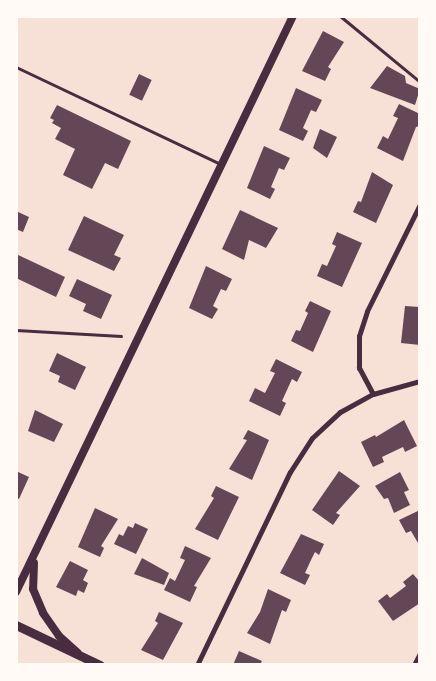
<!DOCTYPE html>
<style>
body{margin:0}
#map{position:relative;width:436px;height:681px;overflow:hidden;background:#f7e1d7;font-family:"Varela Round",sans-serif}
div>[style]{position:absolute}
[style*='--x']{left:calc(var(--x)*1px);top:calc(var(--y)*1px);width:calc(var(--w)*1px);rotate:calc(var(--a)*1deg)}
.building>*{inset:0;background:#644757;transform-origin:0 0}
.path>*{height:2.5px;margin:-1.25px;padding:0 1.25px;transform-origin:1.25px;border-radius:1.25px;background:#4a2c40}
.service>*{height:3px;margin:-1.5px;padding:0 1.5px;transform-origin:1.5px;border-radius:1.5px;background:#4a2c40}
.minor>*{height:5px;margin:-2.5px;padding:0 2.5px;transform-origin:2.5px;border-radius:2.5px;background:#4a2c40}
.tertiary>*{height:8px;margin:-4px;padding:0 4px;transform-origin:4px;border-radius:4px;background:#4a2c40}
.secondary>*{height:9px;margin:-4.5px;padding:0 4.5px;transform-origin:4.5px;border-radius:4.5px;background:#4a2c40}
span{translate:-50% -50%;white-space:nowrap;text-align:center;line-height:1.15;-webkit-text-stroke:4px #fffaf5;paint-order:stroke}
.frame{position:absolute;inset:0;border:18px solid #fffaf5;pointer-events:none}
</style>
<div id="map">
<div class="building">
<i style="clip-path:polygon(323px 31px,344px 42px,328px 67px,331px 69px,325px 81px,302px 71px)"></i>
<i style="clip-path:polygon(387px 66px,405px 76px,406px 83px,420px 89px,415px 105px,370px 88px)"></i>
<i style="left:139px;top:74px;width:14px;height:23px;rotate:25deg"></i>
<i style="clip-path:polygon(296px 88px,322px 100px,316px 112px,311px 110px,303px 128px,308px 131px,303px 141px,279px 130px)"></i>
<i style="clip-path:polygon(399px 104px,420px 114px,420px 126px,416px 127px,403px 161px,377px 148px,383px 136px,388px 139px,398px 118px,393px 116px)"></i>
<i style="clip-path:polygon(57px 105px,131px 141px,118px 169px,105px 163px,92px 189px,63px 175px,75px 149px,55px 139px,61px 128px,52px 123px,54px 120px,50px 118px)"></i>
<i style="clip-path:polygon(320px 129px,337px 137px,327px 158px,313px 148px)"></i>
<i style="clip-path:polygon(264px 146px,290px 158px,284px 170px,279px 168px,271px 187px,275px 189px,270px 199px,247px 188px)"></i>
<i style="clip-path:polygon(372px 172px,393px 185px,376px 223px,353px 212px,358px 201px,361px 202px)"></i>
<i style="clip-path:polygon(240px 210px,278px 228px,266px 248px,249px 240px,244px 260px,222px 249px)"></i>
<i style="clip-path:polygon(16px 211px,29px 217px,23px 232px,16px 229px)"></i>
<i style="clip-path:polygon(84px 216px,124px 235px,114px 255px,121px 258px,114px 271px,68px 250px)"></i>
<i style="clip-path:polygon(337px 232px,362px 243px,342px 287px,317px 276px,322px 264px,327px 266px,336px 246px,332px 244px)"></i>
<i style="clip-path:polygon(16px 254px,65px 277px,56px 297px,16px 278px)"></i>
<i style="clip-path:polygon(206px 266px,232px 279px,226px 291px,221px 289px,213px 306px,218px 309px,212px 319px,189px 308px)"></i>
<i style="clip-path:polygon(77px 279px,112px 295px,101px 319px,83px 311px,86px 304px,69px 296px)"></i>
<i style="clip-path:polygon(310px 301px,331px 311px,313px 352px,291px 341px,296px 330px,300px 331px,308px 313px,305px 311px)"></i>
<i style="clip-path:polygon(405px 306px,420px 307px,420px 345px,401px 343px)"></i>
<i style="clip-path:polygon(57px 353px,86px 367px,75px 390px,58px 382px,60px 376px,49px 371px)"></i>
<i style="clip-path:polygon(276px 359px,302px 372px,297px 382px,292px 379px,282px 401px,286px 403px,280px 416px,249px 401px,255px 388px,265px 393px,275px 373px,270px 371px)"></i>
<i style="clip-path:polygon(35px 410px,63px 424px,54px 442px,28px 431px)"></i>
<i style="clip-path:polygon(404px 420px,417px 446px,405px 452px,403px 447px,382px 457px,384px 462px,373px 467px,361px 442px,375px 435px,376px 437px)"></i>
<i style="clip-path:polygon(248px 430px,269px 440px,252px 480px,229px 469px,247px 440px,243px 439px)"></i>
<i style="clip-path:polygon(16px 471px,29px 477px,19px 499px,16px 498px)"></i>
<i style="clip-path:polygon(339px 471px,360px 486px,336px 513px,340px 515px,333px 525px,312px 510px)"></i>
<i style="clip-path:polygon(400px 472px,409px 490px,404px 492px,410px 505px,394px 513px,388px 498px,384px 499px,375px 486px)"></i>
<i style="clip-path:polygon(216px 486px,239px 497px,218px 540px,195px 529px,214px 498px,211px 496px)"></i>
<i style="clip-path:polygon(95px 508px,118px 519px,101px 546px,104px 548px,100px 557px,78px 547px)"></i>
<i style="clip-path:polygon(420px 510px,420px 542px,418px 543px,411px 531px,406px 533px,399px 520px)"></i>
<i style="clip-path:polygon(135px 523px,148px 529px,136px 554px,114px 544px,119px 534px,123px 536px,128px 526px,133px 528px)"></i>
<i style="clip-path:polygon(301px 534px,324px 544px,319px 555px,315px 552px,311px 560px,305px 573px,310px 575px,305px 585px,280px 573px)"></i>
<i style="clip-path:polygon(185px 546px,211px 558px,194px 586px,197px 587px,190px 602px,164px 590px,170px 578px,175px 581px,185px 560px,180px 558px)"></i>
<i style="clip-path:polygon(142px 558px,169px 573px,164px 585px,134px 574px)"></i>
<i style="clip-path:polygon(70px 561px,88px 570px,83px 580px,88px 583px,84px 593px,78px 590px,76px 596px,56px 587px)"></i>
<i style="clip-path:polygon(413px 574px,420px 582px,420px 603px,393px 621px,378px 601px,387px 594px,390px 598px,406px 586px,403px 582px)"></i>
<i style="clip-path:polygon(268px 589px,291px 600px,286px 612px,282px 610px,270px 644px,247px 633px,260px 612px)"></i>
<i style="clip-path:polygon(159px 612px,183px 623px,163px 660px,141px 650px,158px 623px,155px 621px)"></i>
<i style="clip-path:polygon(239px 651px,262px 661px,260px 665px,233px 665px)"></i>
</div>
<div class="path">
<i style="--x:16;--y:330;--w:105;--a:3.3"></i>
</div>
<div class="service">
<i style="--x:340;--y:16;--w:104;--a:39.5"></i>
<i style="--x:16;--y:67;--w:226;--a:25.4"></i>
</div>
<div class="minor">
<i style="--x:373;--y:394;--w:30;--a:-118"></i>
<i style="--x:359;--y:368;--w:32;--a:-90"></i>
<i style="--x:359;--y:336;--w:26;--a:-72"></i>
<i style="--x:367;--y:311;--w:119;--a:-63.6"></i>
<i style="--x:197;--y:665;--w:214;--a:-64.3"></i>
<i style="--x:290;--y:472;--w:40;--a:-57.1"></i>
<i style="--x:312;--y:438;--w:38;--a:-43"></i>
<i style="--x:340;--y:412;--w:38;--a:-29"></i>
<i style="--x:373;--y:394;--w:49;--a:-15.5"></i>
<i style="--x:414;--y:665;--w:13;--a:-63"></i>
</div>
<div class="tertiary">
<i style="--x:34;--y:563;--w:26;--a:92"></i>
<i style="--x:33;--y:589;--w:26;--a:67"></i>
<i style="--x:43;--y:613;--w:28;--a:55"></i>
<i style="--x:59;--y:636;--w:25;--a:42"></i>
<i style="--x:16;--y:592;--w:639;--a:-64.32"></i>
</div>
<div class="secondary">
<i style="--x:16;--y:625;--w:93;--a:25.5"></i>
</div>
<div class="frame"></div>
</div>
